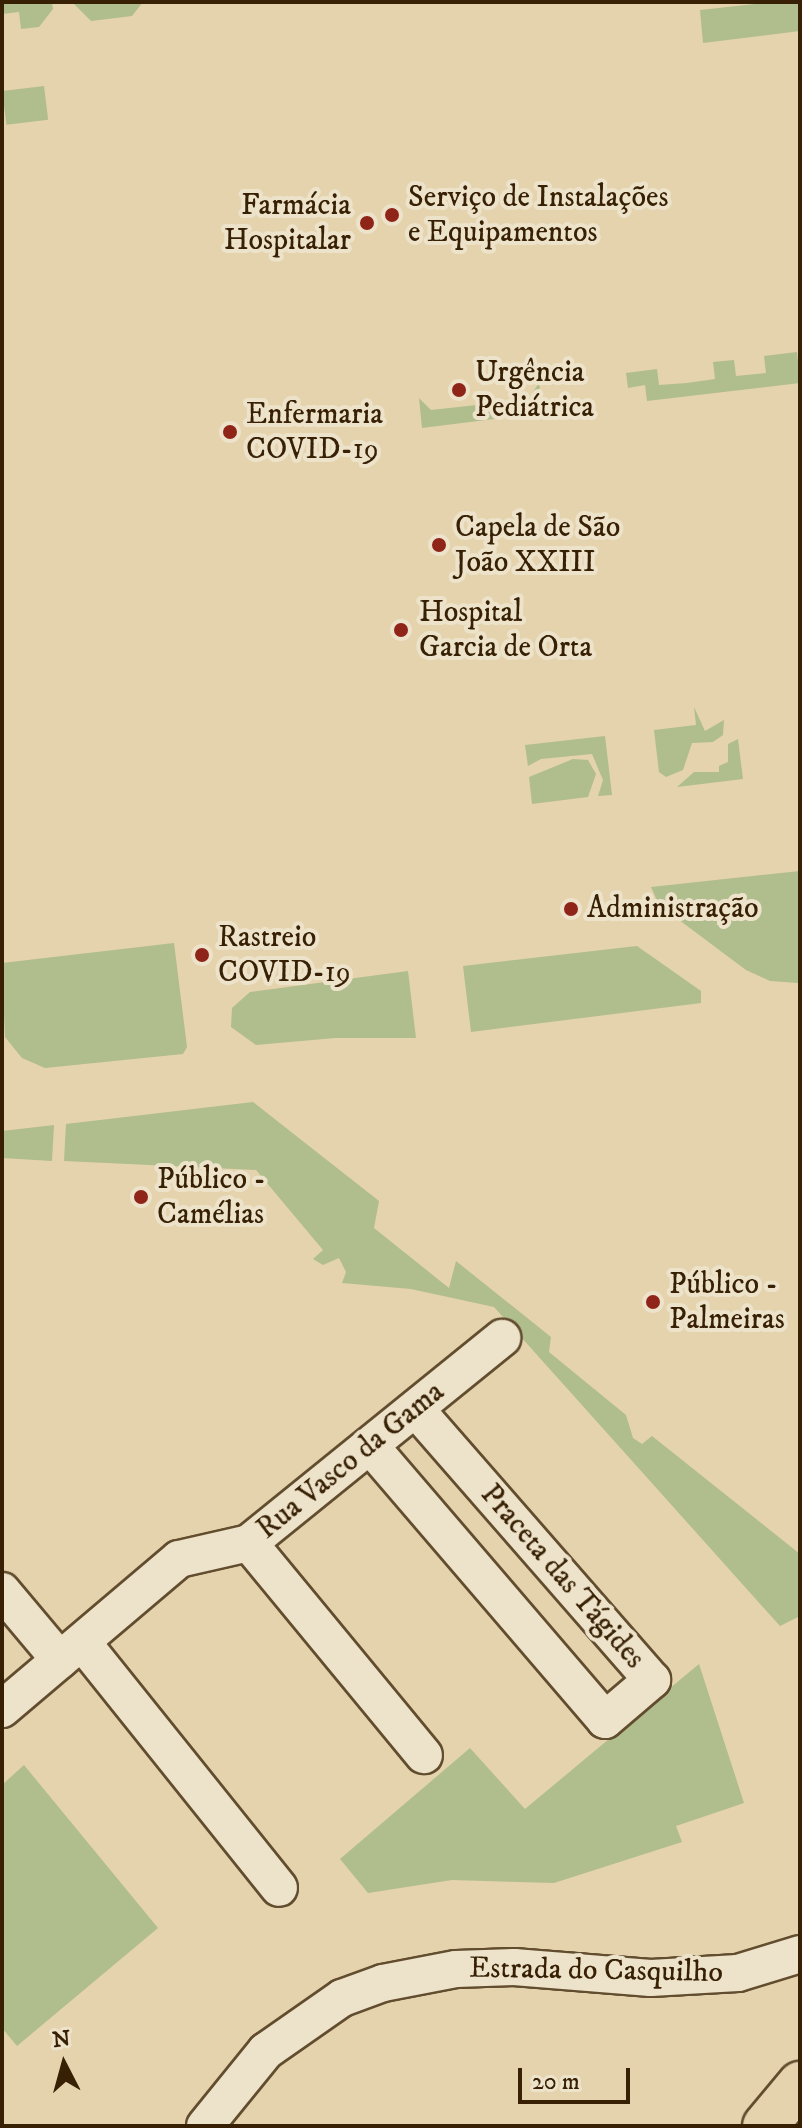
<!DOCTYPE html>
<meta charset="utf-8">
<style>
body{margin:0}
#map{position:relative;width:802px;height:2128px;overflow:hidden;background:#e4d3ad;font-family:"IM FELL DW Pica",serif}
div>[style]{position:absolute}
[style*='--x']{left:calc(var(--x)*1px);top:calc(var(--y)*1px);width:calc(var(--w)*1px);rotate:calc(var(--a)*1deg)}
.green>*{inset:0;background:#b0bd8d;transform-origin:0 0}
.roads{filter:drop-shadow(2px 0 #624d2e) drop-shadow(-2px 0 #624d2e) drop-shadow(0 2px #624d2e) drop-shadow(0 -2px #624d2e)}
.minor>*{height:36px;margin:-18px;padding:0 18px;transform-origin:18px;border-radius:18px;background:#ede2ca}
.major>*{height:44px;margin:-22px;padding:0 22px;transform-origin:22px;border-radius:22px;background:#e4d3ad}
.dots>*{width:22px;height:22px;translate:-50% -50%;box-sizing:border-box;border:4px solid #ede2ca;border-radius:50%}
span{translate:-50% -50%;white-space:nowrap;text-align:center;line-height:1.15;-webkit-text-stroke:8px #ede2ca;paint-order:stroke}
.poi-label{font-size:30px;color:#372003}
.left{translate:0 -50%;text-align:left}
.right{translate:-100% -50%;text-align:right}
.street-label{font-size:30px;color:#372003}
.frame{position:absolute;inset:0;border:4px solid #372003;pointer-events:none}
.north{position:absolute;left:24px;top:2024px;width:80px;height:80px;-webkit-text-stroke:6px #ede2ca;paint-order:stroke;rotate:354deg;font-size:22px;font-weight:700;line-height:32px;text-align:center;color:#372003}
.north::after{content:'';display:block;margin:auto;width:28px;height:36px;background:#372003;clip-path:polygon(50% 0,100% 100%,50% 72%,0 100%)}
.scale{position:absolute;left:518px;top:2068px;width:112px;height:36px;box-sizing:border-box;border:4px solid #372003;border-top:0;padding-left:10px;font-size:24px;line-height:28px;white-space:nowrap;color:#372003;-webkit-text-stroke:6px #ede2ca;paint-order:stroke}
</style>
<div id="map">
<div class="green">
<i style="clip-path:polygon(2px 2px,52px 2px,53px 9px,39px 27px,21px 29px,19px 12px,2px 14px)"></i>
<i style="clip-path:polygon(72px 2px,143px 2px,132px 16px,91px 21px)"></i>
<i style="clip-path:polygon(772px 2px,800px 2px,800px 31px,703px 43px,700px 10px)"></i>
<i style="left:44px;top:86px;width:34px;height:42px;rotate:83deg"></i>
<i style="clip-path:polygon(797px 352px,800px 383px,647px 401px,645px 385px,628px 388px,626px 373px,657px 369px,659px 385px,687px 383px,715px 379px,713px 362px,734px 360px,736px 376px,766px 373px,764px 356px)"></i>
<i style="clip-path:polygon(539px 383px,543px 413px,422px 428px,419px 398px,431px 410px,495px 403px,529px 398px)"></i>
<i style="clip-path:polygon(694px 707px,705px 731px,724px 720px,723px 735px,713px 742px,692px 743px,683px 770px,666px 777px,659px 772px,654px 730px,696px 725px)"></i>
<i style="clip-path:polygon(605px 736px,612px 795px,598px 796px,603px 780px,592px 754px,541px 759px,528px 766px,525px 745px)"></i>
<i style="clip-path:polygon(738px 739px,743px 779px,677px 787px,694px 772px,719px 772px,719px 766px,728px 762px,728px 744px)"></i>
<i style="clip-path:polygon(573px 759px,588px 760px,596px 774px,588px 797px,532px 804px,529px 777px)"></i>
<i style="clip-path:polygon(800px 871px,798px 983px,770px 981px,746px 970px,659px 905px,651px 887px)"></i>
<i style="clip-path:polygon(174px 943px,187px 1047px,183px 1054px,45px 1068px,22px 1058px,5px 1037px,2px 963px)"></i>
<i style="clip-path:polygon(637px 946px,701px 991px,701px 1003px,471px 1032px,463px 966px)"></i>
<i style="clip-path:polygon(408px 971px,416px 1038px,335px 1038px,256px 1045px,231px 1027px,232px 1008px,250px 992px)"></i>
<i style="clip-path:polygon(253px 1102px,379px 1201px,374px 1228px,449px 1288px,456px 1261px,551px 1337px,549px 1352px,626px 1415px,633px 1438px,642px 1444px,652px 1436px,800px 1554px,800px 1616px,780px 1626px,494px 1307px,411px 1289px,342px 1283px,346px 1272px,339px 1258px,323px 1265px,313px 1259px,323px 1250px,256px 1170px,64px 1161px,66px 1124px)"></i>
<i style="clip-path:polygon(54px 1125px,52px 1161px,2px 1158px,2px 1131px)"></i>
<i style="clip-path:polygon(699px 1664px,744px 1803px,676px 1826px,682px 1842px,554px 1883px,452px 1880px,368px 1893px,340px 1859px,470px 1748px,525px 1809px)"></i>
<i style="clip-path:polygon(24px 1765px,158px 1928px,17px 2046px,2px 2028px,2px 1785px)"></i>
</div>
<div class="roads">
<div class="minor">
<i style="--x:372;--y:1448;--w:358;--a:49.4"></i>
<i style="--x:605;--y:1720;--w:62;--a:-40.4"></i>
<i style="--x:652;--y:1680;--w:357;--a:-131.1"></i>
<i style="--x:249;--y:1543;--w:275;--a:50.5"></i>
<i style="--x:2;--y:1591;--w:90;--a:50"></i>
<i style="--x:82;--y:1642;--w:315;--a:51.3"></i>
<i style="--x:2;--y:1709;--w:232;--a:-40.3"></i>
<i style="--x:179;--y:1559;--w:72;--a:-12.9"></i>
<i style="--x:249;--y:1543;--w:326;--a:-39"></i>
<i style="--x:205;--y:2126;--w:97;--a:-50.9"></i>
<i style="--x:266;--y:2051;--w:93;--a:-34.9"></i>
<i style="--x:342;--y:1998;--w:44;--a:-20.1"></i>
<i style="--x:383;--y:1983;--w:74;--a:-10.9"></i>
<i style="--x:456;--y:1969;--w:58;--a:-2"></i>
<i style="--x:514;--y:1967;--w:137;--a:4.6"></i>
<i style="--x:651;--y:1978;--w:87;--a:-3.3"></i>
<i style="--x:738;--y:1973;--w:65;--a:-17"></i>
</div>
<div class="major">
<i style="--x:765;--y:2126;--w:55;--a:-50.2"></i>
</div>
</div>
<div class="dots">
<i style="left:392px;top:215px;background:#8f2418"></i>
<i style="left:367px;top:223px;background:#8f2418"></i>
<i style="left:459px;top:390px;background:#8f2418"></i>
<i style="left:230px;top:432px;background:#8f2418"></i>
<i style="left:439px;top:545px;background:#8f2418"></i>
<i style="left:401px;top:630px;background:#8f2418"></i>
<i style="left:571px;top:909px;background:#8f2418"></i>
<i style="left:202px;top:955px;background:#8f2418"></i>
<i style="left:141px;top:1197px;background:#8f2418"></i>
<i style="left:653px;top:1302px;background:#8f2418"></i>
</div>
<div class="poi-label">
<span class="left" style="left:408px;top:215px">Serviço de Instalações<br>e Equipamentos</span>
<span class="right" style="left:351px;top:223px">Farmácia<br>Hospitalar</span>
<span class="left" style="left:475px;top:390px">Urgência<br>Pediátrica</span>
<span class="left" style="left:246px;top:432px">Enfermaria<br>COVID-19</span>
<span class="left" style="left:455px;top:545px">Capela de São<br>João XXIII</span>
<span class="left" style="left:419px;top:630px">Hospital<br>Garcia de Orta</span>
<span class="left" style="left:587px;top:909px">Administração</span>
<span class="left" style="left:218px;top:955px">Rastreio<br>COVID-19</span>
<span class="left" style="left:157px;top:1197px">Público -<br>Camélias</span>
<span class="left" style="left:669px;top:1302px">Público -<br>Palmeiras</span>
</div>
<div class="street-label">
<span style="left:351px;top:1461px;rotate:-39deg">Rua Vasco da Gama</span>
<span style="left:562px;top:1577px;rotate:49deg">Praceta das Tágides</span>
<span style="left:596px;top:1971px;rotate:1deg">Estrada do Casquilho</span>
</div>
<div class="frame"></div>
<div class="north">N</div>
<div class="scale">20 m</div>
</div>
